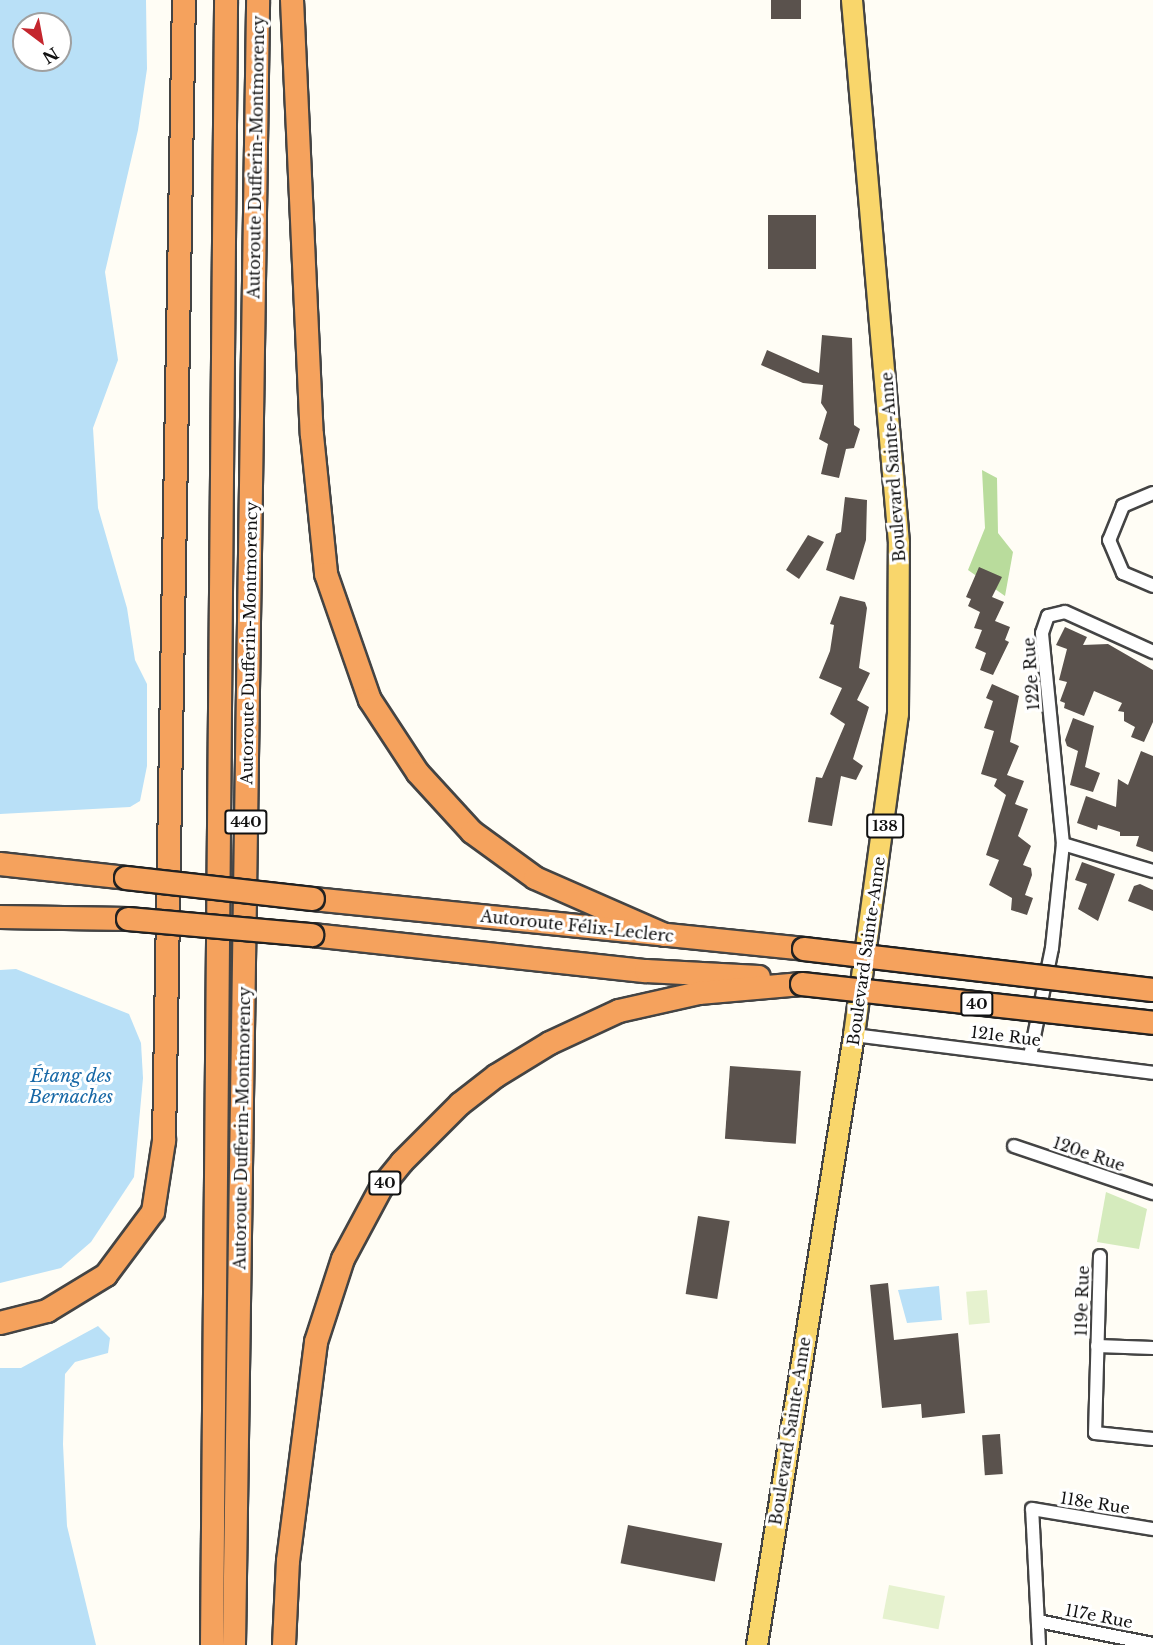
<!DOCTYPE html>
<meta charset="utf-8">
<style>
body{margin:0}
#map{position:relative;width:1153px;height:1645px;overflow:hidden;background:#fffdf5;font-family:"Libre Baskerville",serif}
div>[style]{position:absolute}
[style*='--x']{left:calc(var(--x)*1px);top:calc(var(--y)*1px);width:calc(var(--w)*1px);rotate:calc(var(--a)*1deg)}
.green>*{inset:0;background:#d5ebbd}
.forest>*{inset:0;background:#b9dc9c}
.pitch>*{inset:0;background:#e6f2cf;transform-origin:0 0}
.water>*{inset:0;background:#b9e0f7}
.building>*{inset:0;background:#5a524d;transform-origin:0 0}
.roads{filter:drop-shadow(2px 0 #444) drop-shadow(-2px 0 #444) drop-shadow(0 2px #444) drop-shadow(0 -2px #444)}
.street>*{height:12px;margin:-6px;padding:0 6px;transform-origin:6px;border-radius:6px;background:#fff}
.primary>*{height:20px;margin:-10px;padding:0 10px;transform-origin:10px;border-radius:10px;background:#f9d66b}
.highway>*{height:22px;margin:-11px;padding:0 11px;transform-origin:11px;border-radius:11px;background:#f5a25d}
.bridges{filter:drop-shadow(2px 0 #222) drop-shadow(-2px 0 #222) drop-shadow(0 2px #222) drop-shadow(0 -2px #222)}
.highway-bridge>*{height:22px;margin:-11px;padding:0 11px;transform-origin:11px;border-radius:11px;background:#f5a25d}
span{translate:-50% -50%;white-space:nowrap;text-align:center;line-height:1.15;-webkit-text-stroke:6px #fff;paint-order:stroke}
.shield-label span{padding:2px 4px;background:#fff;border:2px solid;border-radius:4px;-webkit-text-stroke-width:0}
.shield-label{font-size:15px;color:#111;font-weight:700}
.street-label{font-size:16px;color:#111}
.water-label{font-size:18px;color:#1768a6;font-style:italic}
.north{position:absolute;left:12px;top:12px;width:60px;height:60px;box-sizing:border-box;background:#fff;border:2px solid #a0a0a0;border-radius:50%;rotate:148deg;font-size:16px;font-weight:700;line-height:24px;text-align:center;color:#111}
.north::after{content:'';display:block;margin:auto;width:21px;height:27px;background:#c4262e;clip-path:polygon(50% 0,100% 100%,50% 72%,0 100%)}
</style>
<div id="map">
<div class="green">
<i style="clip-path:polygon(1106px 1192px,1147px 1209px,1139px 1249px,1097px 1242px)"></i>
</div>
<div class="forest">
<i style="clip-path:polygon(982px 470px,997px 478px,998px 533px,1013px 552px,1005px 596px,968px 570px,985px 528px)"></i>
</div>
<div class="pitch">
<i style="left:987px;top:1290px;width:33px;height:21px;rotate:85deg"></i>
<i style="left:889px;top:1585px;width:57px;height:34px;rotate:11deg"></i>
</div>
<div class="water">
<i style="clip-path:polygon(evenodd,0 0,146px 0,147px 69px,138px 130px,105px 272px,118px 360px,93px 428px,98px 508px,127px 608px,135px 660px,147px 684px,147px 766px,140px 801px,130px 807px,0 814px,0 0,24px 24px,60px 24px,60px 60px,24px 60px,24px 24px)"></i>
<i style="clip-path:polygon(16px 969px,129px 1014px,141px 1043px,143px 1078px,134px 1177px,91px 1242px,61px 1268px,0 1283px,0 970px)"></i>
<i style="clip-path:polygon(939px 1286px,942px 1320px,907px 1323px,898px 1290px)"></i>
<i style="clip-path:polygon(98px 1326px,110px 1338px,108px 1353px,75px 1362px,65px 1374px,63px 1444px,67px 1526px,96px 1645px,0 1645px,0 1368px,21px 1368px)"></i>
</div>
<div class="building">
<i style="left:771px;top:0;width:30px;height:19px"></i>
<i style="left:816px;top:215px;width:54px;height:48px;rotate:90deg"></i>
<i style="clip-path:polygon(822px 335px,852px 338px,854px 425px,860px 429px,854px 448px,846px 449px,839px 478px,821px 474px,828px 444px,819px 439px,827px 412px,821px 403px,823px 385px,803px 383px,761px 365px,767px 350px,819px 373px)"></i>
<i style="clip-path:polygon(845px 497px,867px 500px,866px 540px,854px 580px,826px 570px,836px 534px,841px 532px)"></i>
<i style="clip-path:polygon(808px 535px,824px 542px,799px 579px,786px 570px)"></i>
<i style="clip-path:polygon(979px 567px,1002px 577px,992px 597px,1004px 602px,995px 621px,1010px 627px,1005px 640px,1009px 642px,993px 675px,980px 670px,986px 653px,975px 648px,982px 630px,974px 628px,980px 612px,968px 606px,971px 599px,966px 597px)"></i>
<i style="clip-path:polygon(840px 596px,865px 602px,867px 608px,859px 668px,870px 673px,857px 700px,869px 707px,853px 759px,863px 766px,856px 780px,841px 776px,832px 826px,808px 822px,816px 777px,822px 778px,845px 724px,830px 714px,842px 688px,819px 678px,830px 651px,834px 625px,830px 624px)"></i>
<i style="clip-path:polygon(1065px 627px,1087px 637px,1083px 645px,1108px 644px,1153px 670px,1153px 722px,1144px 742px,1131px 737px,1135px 727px,1124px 721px,1124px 712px,1118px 711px,1122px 703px,1094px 691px,1084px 716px,1064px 708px,1065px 703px,1060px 701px,1067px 682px,1059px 680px,1067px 649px,1056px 645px)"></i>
<i style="clip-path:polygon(992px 684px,1019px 696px,1010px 742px,1019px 746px,1007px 775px,1024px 781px,1015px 804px,1028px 809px,1018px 836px,1031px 846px,1023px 865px,1031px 868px,1032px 875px,1025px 895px,1033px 898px,1027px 915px,1011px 910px,1012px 898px,989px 885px,999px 860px,986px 855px,1006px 795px,994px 786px,997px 779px,981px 774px,994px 731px,984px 728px,993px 701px,986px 698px)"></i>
<i style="clip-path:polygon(1073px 718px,1094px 726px,1085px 767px,1100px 773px,1093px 792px,1070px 785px,1078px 751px,1067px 746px,1065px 740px)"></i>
<i style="clip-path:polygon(1141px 751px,1153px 756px,1153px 852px,1136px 846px,1139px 836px,1120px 836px,1120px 832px,1098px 825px,1097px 830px,1077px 823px,1086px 796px,1116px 807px,1118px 779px,1128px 785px)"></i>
<i style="clip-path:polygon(1082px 862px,1115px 874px,1098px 921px,1078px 909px,1087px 884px,1075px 880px)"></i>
<i style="clip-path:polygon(1140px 884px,1153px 890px,1153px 911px,1128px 901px,1134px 886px)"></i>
<i style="left:730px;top:1066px;width:71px;height:73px;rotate:4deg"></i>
<i style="left:698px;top:1216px;width:32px;height:79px;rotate:9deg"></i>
<i style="clip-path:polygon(888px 1283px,894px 1340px,958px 1333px,965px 1413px,922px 1418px,921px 1404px,882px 1408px,870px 1285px)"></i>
<i style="left:1000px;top:1434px;width:40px;height:18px;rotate:86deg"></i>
<i style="left:628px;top:1525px;width:96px;height:39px;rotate:11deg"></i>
</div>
<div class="roads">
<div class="street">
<i style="--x:1153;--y:493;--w:33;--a:157"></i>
<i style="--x:1123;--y:506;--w:37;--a:112"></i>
<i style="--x:1109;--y:540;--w:36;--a:67"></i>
<i style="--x:1123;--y:573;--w:33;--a:23"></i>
<i style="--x:1063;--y:844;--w:94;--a:16.7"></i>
<i style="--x:854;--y:1035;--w:301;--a:7.2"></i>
<i style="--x:1030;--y:1056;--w:110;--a:-78.5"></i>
<i style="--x:1052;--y:948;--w:105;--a:-84"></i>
<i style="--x:1063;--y:844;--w:212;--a:-95.7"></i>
<i style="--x:1042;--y:633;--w:18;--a:-71"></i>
<i style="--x:1048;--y:616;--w:17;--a:-13"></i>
<i style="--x:1065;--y:612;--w:97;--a:24.4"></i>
<i style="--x:1014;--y:1146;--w:147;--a:18.7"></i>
<i style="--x:1100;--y:1256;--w:177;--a:91.6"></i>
<i style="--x:1095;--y:1433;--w:58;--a:5.9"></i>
<i style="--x:1097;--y:1346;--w:56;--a:2"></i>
<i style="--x:1038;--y:1621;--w:117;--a:11.3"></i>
<i style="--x:1039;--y:1645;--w:136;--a:-92.9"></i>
<i style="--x:1032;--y:1509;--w:123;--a:9.4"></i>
</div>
<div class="primary">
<i style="--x:757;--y:1645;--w:618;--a:-80.96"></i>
<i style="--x:854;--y:1035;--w:324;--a:-82.2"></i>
<i style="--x:898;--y:714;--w:171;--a:-89.7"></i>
<i style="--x:899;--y:543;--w:545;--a:-94.95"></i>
</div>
<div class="highway">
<i style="--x:292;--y:0;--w:435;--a:87.4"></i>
<i style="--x:312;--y:435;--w:140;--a:84.2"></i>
<i style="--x:326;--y:574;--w:133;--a:70.8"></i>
<i style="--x:370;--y:700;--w:87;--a:56.7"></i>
<i style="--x:418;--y:773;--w:80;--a:47.5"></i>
<i style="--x:472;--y:832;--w:78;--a:36.1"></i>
<i style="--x:535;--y:878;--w:142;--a:23.7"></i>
<i style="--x:0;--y:864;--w:127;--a:6.3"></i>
<i style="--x:313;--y:899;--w:494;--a:5.8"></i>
<i style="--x:0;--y:917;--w:128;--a:0.9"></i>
<i style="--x:312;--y:935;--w:336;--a:6.2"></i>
<i style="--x:646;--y:971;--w:113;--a:3"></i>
<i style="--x:0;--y:1323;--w:49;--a:-14.3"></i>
<i style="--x:47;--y:1311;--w:69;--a:-31.4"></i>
<i style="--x:106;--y:1275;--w:79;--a:-53.3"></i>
<i style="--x:153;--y:1212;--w:72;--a:-81.2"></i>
<i style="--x:164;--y:1141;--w:1141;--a:-89"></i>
<i style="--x:212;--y:1645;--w:1645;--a:-89.51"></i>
<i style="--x:234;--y:1645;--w:1645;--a:-89.16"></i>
<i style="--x:284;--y:1645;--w:84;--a:-87.3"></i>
<i style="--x:288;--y:1561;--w:221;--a:-82.7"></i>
<i style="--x:316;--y:1342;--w:87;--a:-72"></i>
<i style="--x:343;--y:1259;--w:81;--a:-61.8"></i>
<i style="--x:381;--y:1188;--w:33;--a:-51"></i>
<i style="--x:402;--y:1162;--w:82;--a:-45"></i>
<i style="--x:460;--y:1104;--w:46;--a:-37.9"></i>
<i style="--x:496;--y:1076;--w:63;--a:-31.4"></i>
<i style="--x:550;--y:1043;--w:76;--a:-24.9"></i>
<i style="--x:619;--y:1011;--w:82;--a:-12.7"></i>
<i style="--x:699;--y:993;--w:103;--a:-5"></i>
</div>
</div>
<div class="bridges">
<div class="highway-bridge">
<i style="--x:126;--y:878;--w:188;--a:6.4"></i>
<i style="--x:128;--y:919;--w:185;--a:5"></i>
<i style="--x:804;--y:949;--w:351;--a:6.7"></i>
<i style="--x:802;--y:984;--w:353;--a:6.3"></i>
</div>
</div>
<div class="shield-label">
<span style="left:246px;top:822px">440</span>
<span style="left:885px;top:826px">138</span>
<span style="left:977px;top:1004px">40</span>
<span style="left:385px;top:1183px">40</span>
</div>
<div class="street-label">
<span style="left:256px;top:157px;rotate:-89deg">Autoroute Dufferin-Montmorency</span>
<span style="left:893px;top:467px;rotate:-94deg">Boulevard Sainte-Anne</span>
<span style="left:249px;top:643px;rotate:-89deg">Autoroute Dufferin-Montmorency</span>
<span style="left:1031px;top:674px;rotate:-94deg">122e Rue</span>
<span style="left:577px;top:926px;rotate:6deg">Autoroute Félix-Leclerc</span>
<span style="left:866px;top:951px;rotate:-82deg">Boulevard Sainte-Anne</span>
<span style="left:1006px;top:1036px;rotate:7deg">121e Rue</span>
<span style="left:242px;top:1128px;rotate:-89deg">Autoroute Dufferin-Montmorency</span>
<span style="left:1089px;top:1154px;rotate:19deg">120e Rue</span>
<span style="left:1082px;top:1301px;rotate:-88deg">119e Rue</span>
<span style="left:790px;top:1431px;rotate:-81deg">Boulevard Sainte-Anne</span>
<span style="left:1095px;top:1503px;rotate:9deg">118e Rue</span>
<span style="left:1099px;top:1616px;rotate:11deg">117e Rue</span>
</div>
<div class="water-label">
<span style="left:71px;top:1087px">Étang des<br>Bernaches</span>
</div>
<div class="north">N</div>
</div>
